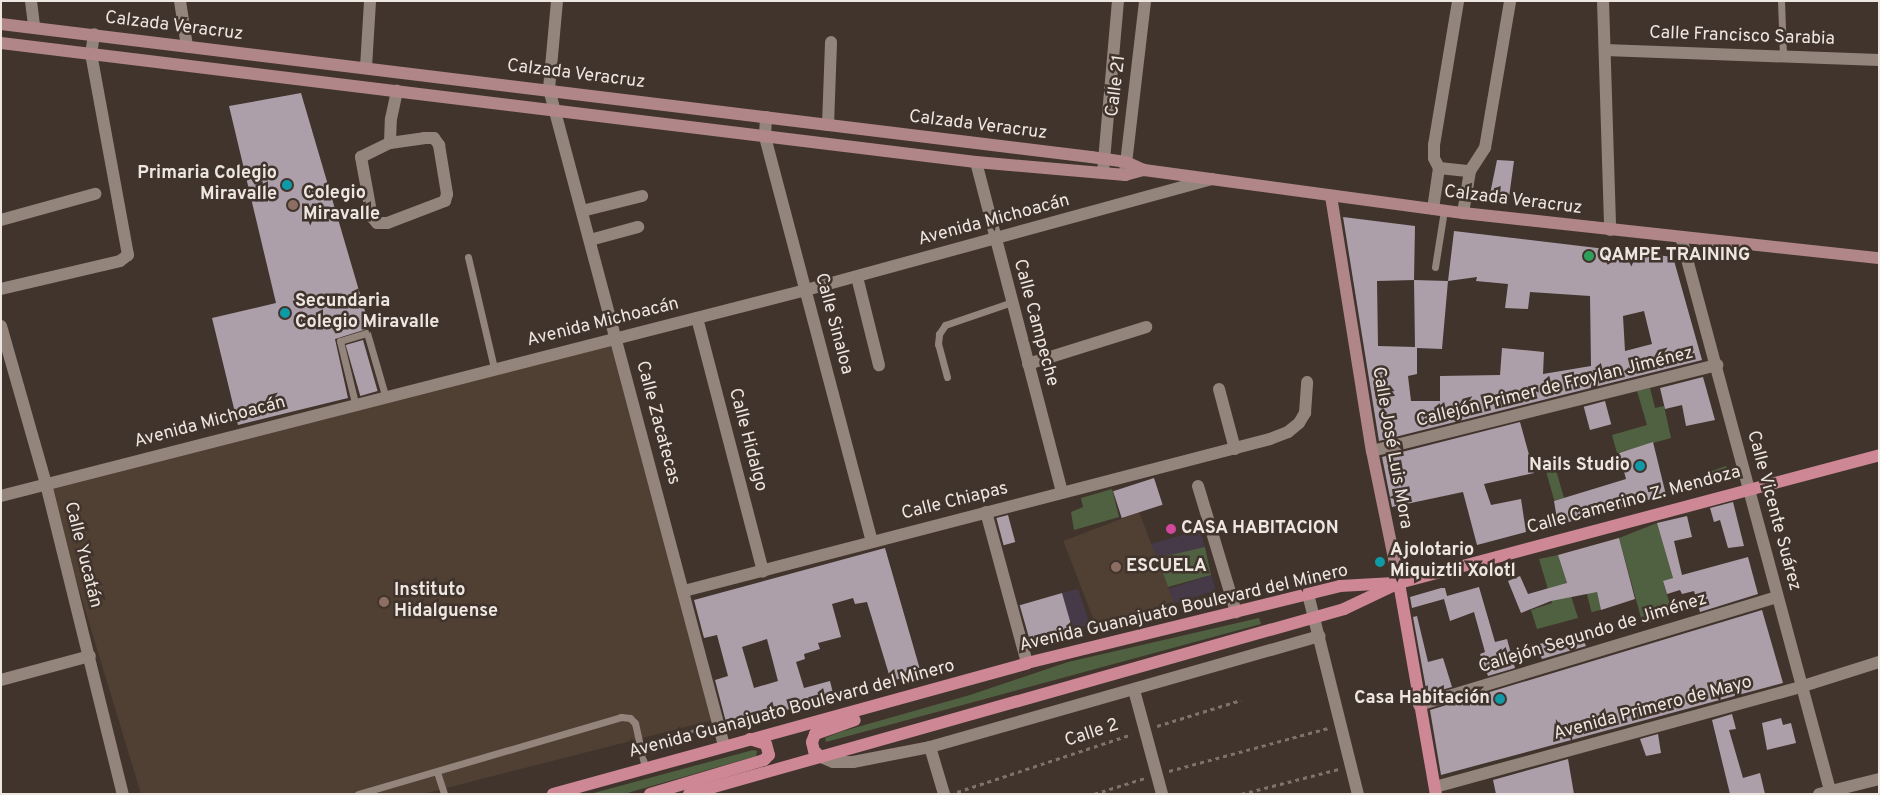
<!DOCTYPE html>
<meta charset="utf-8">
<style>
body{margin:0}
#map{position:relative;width:1880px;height:795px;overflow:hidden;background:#40342c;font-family:Overpass,sans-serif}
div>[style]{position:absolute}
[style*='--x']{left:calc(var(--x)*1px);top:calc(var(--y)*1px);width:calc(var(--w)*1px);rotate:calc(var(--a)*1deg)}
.commercial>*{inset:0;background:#463a48;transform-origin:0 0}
.built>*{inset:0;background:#503f33;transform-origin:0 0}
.green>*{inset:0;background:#4f6141;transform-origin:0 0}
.building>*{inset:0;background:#ac9faa;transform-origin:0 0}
.path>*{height:2.5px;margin-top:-1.25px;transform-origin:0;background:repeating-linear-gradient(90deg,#7e736c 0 4px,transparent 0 8px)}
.lane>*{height:7px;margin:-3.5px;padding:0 3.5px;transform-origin:3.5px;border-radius:3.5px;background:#93857c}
.street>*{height:12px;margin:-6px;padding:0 6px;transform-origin:6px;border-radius:6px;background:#93857c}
.secondary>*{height:12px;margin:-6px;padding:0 6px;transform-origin:6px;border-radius:6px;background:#b08688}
.primary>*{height:12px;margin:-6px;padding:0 6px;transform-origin:6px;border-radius:6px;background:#cd8795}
.dots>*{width:14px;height:14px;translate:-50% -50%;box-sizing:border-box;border:2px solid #40342c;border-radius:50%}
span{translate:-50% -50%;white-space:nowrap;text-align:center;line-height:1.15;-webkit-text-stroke:5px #40342c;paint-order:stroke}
.street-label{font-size:18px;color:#eee6e1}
.poi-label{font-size:18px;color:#eee6e1;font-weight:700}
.right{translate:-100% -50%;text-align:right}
.left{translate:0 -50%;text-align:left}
.frame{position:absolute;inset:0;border:2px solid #eee6e1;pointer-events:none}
</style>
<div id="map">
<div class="commercial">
<i style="clip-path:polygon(1200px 530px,1205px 547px,1157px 558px,1151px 544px)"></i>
<i style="left:1211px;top:575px;width:16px;height:45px;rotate:72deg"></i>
<i style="clip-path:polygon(1078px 589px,1090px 625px,1072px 629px,1062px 593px)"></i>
</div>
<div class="built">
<i style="clip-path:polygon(616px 338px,717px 719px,423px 794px,141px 794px,47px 484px)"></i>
<i style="left:1139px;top:512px;width:96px;height:81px;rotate:69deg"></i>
</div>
<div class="green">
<i style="clip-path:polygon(1650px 388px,1655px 408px,1664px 406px,1671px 438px,1617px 453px,1612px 435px,1647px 425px,1637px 391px)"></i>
<i style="clip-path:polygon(1726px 466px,1731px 480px,1712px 484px,1709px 472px)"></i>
<i style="left:1556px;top:470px;width:29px;height:10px;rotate:74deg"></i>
<i style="clip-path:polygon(1112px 489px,1119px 517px,1074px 530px,1071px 512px,1083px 507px,1081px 498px)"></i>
<i style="clip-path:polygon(1657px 523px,1673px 578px,1663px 582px,1673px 614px,1643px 625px,1619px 538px)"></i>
<i style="clip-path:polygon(1205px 547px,1211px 575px,1168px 587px,1157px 558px)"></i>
<i style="clip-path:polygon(1558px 555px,1578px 618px,1537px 629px,1531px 610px,1552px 603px,1539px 559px)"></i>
<i style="left:1592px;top:573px;width:38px;height:10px;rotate:76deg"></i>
<i style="clip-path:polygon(1259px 618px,1261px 624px,826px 742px,825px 738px,840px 732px,970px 695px,1068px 662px)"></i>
<i style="clip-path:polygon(753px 750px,757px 751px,756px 756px,624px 794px,590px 794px)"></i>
</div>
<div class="building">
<i style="clip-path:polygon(301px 93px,370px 328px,335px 339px,348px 398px,238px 425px,212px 318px,276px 303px,229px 106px)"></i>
<i style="clip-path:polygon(1497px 160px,1514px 161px,1509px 197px,1490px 194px)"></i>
<i style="clip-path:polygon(evenodd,1343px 217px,1415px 226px,1414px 280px,1448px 281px,1454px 231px,1673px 257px,1702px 360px,1379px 441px,1343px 217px,1477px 277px,1476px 281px,1508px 284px,1505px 308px,1528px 309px,1530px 292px,1590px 296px,1591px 366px,1543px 374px,1544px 352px,1502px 348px,1500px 375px,1440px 376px,1440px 401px,1411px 401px,1408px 376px,1417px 374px,1417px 348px,1442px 349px,1448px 281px,1477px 277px,1343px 217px,1414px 280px,1415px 347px,1378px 346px,1377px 281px,1414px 280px,1343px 217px,1644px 311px,1652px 344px,1625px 351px,1623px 316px,1644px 311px)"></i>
<i style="left:363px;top:340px;width:53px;height:18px;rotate:74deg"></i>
<i style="clip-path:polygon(1703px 377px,1715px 420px,1686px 426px,1682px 405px,1665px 409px,1660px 388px)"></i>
<i style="left:1605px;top:401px;width:24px;height:22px;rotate:75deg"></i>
<i style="clip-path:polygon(1520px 422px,1534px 473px,1484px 484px,1491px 505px,1521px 499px,1526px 532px,1477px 545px,1463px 492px,1392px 507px,1382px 457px)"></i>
<i style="clip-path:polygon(1653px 442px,1666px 495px,1558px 525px,1554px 501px,1626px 479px,1619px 453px)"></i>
<i style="left:1154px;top:478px;width:28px;height:43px;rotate:72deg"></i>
<i style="clip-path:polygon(1733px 502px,1744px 546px,1728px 548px,1720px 520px,1714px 522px,1710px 508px)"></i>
<i style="left:1008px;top:515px;width:28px;height:12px;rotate:75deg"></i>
<i style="clip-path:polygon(1687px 516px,1692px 537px,1674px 541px,1682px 575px,1748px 557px,1758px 594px,1700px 612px,1694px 591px,1682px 594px,1680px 590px,1667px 594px,1663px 581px,1673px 578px,1657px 523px)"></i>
<i style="clip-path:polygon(1619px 538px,1635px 599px,1601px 610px,1597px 592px,1551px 601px,1521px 613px,1508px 581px,1520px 576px,1528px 594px,1567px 583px,1558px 555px)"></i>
<i style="clip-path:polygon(evenodd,885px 548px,921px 673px,891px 681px,867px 602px,855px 604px,853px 598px,832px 604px,841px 637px,818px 643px,820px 649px,804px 654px,805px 659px,796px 662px,804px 688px,830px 681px,834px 697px,727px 726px,715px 680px,728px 676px,717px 635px,704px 638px,694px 600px,885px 548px,767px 639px,778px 681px,754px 688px,742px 647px,767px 639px)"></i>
<i style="clip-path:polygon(1479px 587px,1495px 642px,1507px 639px,1515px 668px,1488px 676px,1480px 654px,1485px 652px,1474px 612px,1450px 621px,1444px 599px,1412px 608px,1410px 597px,1441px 588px,1445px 588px,1447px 596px)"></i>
<i style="left:1062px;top:593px;width:37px;height:44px;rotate:74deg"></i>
<i style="clip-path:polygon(1762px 610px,1783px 683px,1441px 775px,1430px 710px)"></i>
<i style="clip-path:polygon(1417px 616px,1428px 662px,1443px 658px,1452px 687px,1427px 694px,1413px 617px)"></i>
<i style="clip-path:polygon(1580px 633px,1586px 646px,1542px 659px,1536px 645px)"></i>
<i style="clip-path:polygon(1732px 714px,1736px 729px,1729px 730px,1743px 778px,1760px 773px,1765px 794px,1730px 794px,1712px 720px)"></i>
<i style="clip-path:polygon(1781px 718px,1783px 725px,1791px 723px,1796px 743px,1767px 750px,1762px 723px)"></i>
<i style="clip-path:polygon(1658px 734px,1661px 753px,1646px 756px,1640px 739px)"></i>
<i style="clip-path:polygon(1568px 759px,1574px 794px,1496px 794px,1493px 780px)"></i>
</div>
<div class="path">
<i style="--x:1157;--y:726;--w:88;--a:-17.2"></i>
<i style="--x:652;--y:745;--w:2;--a:-90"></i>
<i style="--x:652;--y:743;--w:52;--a:-16.7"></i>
<i style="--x:702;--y:728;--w:11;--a:75"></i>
<i style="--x:1169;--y:771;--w:165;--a:-15.1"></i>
<i style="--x:957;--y:792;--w:184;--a:-18.3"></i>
<i style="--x:1094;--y:794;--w:53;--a:-17.4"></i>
<i style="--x:1241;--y:794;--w:101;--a:-14.3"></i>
</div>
<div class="lane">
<i style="--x:1781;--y:1;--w:55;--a:87.9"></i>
<i style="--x:468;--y:257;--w:114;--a:76.8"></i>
<i style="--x:1435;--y:267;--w:58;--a:-81"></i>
<i style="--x:947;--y:377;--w:34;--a:-105"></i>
<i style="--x:938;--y:344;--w:10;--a:-84"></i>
<i style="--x:939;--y:334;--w:11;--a:-56"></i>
<i style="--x:945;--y:325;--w:71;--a:-18.9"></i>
<i style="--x:355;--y:403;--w:64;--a:-103.6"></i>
<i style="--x:340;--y:341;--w:28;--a:-17"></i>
<i style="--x:367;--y:333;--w:65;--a:73.8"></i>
<i style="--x:437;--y:772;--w:23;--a:72"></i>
<i style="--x:358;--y:794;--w:274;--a:-16.3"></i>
<i style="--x:621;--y:717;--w:9;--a:6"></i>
<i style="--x:630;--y:718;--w:7;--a:45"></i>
<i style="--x:635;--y:723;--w:46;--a:77.5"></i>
</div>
<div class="street">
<i style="--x:31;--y:1;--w:26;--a:83"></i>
<i style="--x:180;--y:1;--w:46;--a:81.2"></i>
<i style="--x:557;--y:1;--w:88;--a:95.2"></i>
<i style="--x:549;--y:89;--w:680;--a:75.08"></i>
<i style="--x:1603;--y:1;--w:229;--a:88.2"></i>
<i style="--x:1605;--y:50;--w:274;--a:2.1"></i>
<i style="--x:366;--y:67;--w:66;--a:-86.5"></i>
<i style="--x:766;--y:117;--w:20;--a:93"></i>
<i style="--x:765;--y:137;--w:418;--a:75.2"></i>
<i style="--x:828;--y:125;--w:83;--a:-87.9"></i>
<i style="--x:424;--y:138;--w:10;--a:0"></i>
<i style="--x:434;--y:138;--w:9;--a:54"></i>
<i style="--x:439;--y:145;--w:50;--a:80.7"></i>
<i style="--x:447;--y:194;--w:7;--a:106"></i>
<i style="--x:445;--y:201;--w:62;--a:159.2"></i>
<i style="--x:387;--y:223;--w:10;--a:180"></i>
<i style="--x:377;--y:223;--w:8;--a:-130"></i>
<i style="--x:372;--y:217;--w:61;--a:-100.4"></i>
<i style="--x:361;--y:157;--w:32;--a:-26"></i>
<i style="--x:390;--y:143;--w:34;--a:-8"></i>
<i style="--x:390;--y:143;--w:24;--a:-88"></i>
<i style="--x:391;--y:119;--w:29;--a:-78"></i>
<i style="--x:976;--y:162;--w:341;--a:75.4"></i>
<i style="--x:1439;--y:168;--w:31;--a:6"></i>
<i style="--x:1103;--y:172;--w:172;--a:-85"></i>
<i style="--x:1125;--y:172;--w:172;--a:-83.3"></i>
<i style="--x:1433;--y:209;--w:41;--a:-81.7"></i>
<i style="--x:1439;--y:168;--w:11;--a:-117"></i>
<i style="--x:1434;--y:158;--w:13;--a:-90"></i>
<i style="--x:1434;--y:145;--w:146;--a:-80.5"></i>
<i style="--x:582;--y:211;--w:62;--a:-14"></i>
<i style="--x:1463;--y:213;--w:43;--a:-80.5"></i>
<i style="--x:1470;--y:171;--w:27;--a:-57"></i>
<i style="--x:1485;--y:148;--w:149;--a:-80.3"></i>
<i style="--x:1;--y:220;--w:98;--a:-15.5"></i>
<i style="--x:1681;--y:237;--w:577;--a:74.93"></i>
<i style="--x:590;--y:240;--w:50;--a:-15.2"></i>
<i style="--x:857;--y:277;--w:91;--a:76"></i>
<i style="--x:1;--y:289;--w:122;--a:-13.2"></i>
<i style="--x:120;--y:261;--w:10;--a:-37"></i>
<i style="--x:128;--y:255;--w:204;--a:-100.4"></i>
<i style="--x:91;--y:54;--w:20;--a:-81"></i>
<i style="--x:697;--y:318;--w:262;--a:75.4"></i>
<i style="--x:1;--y:326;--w:164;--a:74.1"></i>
<i style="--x:46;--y:484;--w:319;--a:76.1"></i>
<i style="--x:1028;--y:364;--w:124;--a:-17.4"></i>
<i style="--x:1219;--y:389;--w:62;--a:75.1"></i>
<i style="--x:1372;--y:451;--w:356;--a:-14"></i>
<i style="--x:1198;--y:486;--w:132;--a:73.2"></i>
<i style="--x:1;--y:496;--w:831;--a:-14.35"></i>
<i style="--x:806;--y:290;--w:421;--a:-15.3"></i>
<i style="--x:986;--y:512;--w:156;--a:74.8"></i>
<i style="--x:684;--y:591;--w:605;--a:-14.54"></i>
<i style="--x:1270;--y:439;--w:19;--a:-21"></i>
<i style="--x:1288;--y:432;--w:14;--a:-39"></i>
<i style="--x:1299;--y:423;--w:12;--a:-59"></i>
<i style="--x:1305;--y:413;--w:31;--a:-86"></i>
<i style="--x:1308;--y:594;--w:206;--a:76"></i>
<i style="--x:1;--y:680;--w:92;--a:-15.1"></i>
<i style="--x:1134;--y:690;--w:108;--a:74.9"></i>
<i style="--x:1419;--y:705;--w:374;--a:-16.8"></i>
<i style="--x:930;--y:747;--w:49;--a:73.4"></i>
<i style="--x:821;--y:757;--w:13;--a:23"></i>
<i style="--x:833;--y:762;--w:20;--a:0"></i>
<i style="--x:853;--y:762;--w:78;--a:-11"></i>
<i style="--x:930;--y:747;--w:405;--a:-15.9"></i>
<i style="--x:1435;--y:787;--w:378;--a:-15.3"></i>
<i style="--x:1800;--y:687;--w:83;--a:-17.6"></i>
<i style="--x:1819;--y:794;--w:62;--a:-14"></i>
</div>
<div class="secondary">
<i style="--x:1;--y:24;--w:1098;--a:6.96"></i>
<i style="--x:1091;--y:157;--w:35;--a:8"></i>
<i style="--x:1126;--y:162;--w:20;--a:24"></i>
<i style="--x:1144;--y:170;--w:322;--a:7.7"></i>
<i style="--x:1463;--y:213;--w:418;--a:6.2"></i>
<i style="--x:1;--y:43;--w:982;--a:6.96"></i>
<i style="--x:976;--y:162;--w:150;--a:5"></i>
<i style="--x:1125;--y:175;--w:20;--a:-15"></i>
<i style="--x:1331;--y:196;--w:258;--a:80.9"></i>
<i style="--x:1372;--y:451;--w:135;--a:78.4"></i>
</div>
<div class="primary">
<i style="--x:1399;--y:583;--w:214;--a:80.1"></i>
<i style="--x:821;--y:757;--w:9;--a:-139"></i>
<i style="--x:814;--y:751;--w:9;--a:-103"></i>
<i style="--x:812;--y:742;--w:9;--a:-69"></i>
<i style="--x:815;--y:734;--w:42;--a:-19.3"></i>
<i style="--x:553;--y:794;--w:492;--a:-15.4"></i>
<i style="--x:1027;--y:663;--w:322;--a:-13.8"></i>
<i style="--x:1340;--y:586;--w:54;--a:-3.2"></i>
<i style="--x:650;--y:794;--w:119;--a:-16.6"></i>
<i style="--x:764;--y:760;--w:7;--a:-45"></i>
<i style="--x:769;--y:755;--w:11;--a:-105"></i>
<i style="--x:766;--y:744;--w:17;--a:-163"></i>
<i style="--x:689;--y:794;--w:681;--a:-15.77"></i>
<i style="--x:1344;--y:609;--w:61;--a:-25.3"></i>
<i style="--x:1399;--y:583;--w:497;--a:-14.9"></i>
</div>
<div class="dots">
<i style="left:287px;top:185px;background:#0f9aa8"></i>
<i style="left:293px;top:205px;background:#8d6e63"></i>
<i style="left:1589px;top:256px;background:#2e9e5b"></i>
<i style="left:285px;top:313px;background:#0f9aa8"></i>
<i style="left:1640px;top:466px;background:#0f9aa8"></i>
<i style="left:1171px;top:529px;background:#d1479c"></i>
<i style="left:1380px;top:562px;background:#0f9aa8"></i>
<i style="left:1116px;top:567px;background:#8d6e63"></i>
<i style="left:384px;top:602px;background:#8d6e63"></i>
<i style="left:1500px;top:699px;background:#0f9aa8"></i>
</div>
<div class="street-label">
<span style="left:174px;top:27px;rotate:7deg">Calzada Veracruz</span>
<span style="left:1742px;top:37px;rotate:2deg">Calle Francisco Sarabia</span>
<span style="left:576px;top:75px;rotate:7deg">Calzada Veracruz</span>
<span style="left:1117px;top:86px;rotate:-83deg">Calle 21</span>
<span style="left:978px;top:126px;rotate:7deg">Calzada Veracruz</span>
<span style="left:1513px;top:201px;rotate:7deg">Calzada Veracruz</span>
<span style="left:994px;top:221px;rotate:-15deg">Avenida Michoacán</span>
<span style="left:603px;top:323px;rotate:-14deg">Avenida Michoacán</span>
<span style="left:1035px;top:323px;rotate:75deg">Calle Campeche</span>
<span style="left:833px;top:324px;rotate:75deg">Calle Sinaloa</span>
<span style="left:1555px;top:388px;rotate:-14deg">Callejón Primer de Froylan Jiménez</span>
<span style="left:210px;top:423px;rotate:-15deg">Avenida Michoacán</span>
<span style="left:657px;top:423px;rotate:75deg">Calle Zacatecas</span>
<span style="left:747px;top:440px;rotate:75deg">Calle Hidalgo</span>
<span style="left:1391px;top:448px;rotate:80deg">Calle José Luis Mora</span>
<span style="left:1634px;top:501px;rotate:-15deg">Calle Camerino Z. Mendoza</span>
<span style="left:955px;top:502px;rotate:-14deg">Calle Chiapas</span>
<span style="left:1773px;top:511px;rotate:75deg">Calle Vicente Suárez</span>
<span style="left:82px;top:555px;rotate:76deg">Calle Yucatán</span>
<span style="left:1184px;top:609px;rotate:-13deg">Avenida Guanajuato Boulevard del Minero</span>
<span style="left:1593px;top:634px;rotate:-17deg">Callejón Segundo de Jiménez</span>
<span style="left:1653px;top:709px;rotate:-15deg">Avenida Primero de Mayo</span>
<span style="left:792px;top:710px;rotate:-15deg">Avenida Guanajuato Boulevard del Minero</span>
<span style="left:1092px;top:734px;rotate:-18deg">Calle 2</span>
</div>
<div class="poi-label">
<span class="right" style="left:277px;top:185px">Primaria Colegio<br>Miravalle</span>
<span class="left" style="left:303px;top:205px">Colegio<br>Miravalle</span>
<span class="left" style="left:1599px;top:256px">QAMPE TRAINING</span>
<span class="left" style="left:295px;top:313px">Secundaria<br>Colegio Miravalle</span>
<span class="right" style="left:1630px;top:466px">Nails Studio</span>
<span class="left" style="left:1181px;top:529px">CASA HABITACION</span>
<span class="left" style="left:1390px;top:562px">Ajolotario<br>Miquiztli Xolotl</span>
<span class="left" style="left:1126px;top:567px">ESCUELA</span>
<span class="left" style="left:394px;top:602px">Instituto<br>Hidalguense</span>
<span class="right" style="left:1490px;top:699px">Casa Habitación</span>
</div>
<div class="frame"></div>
</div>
